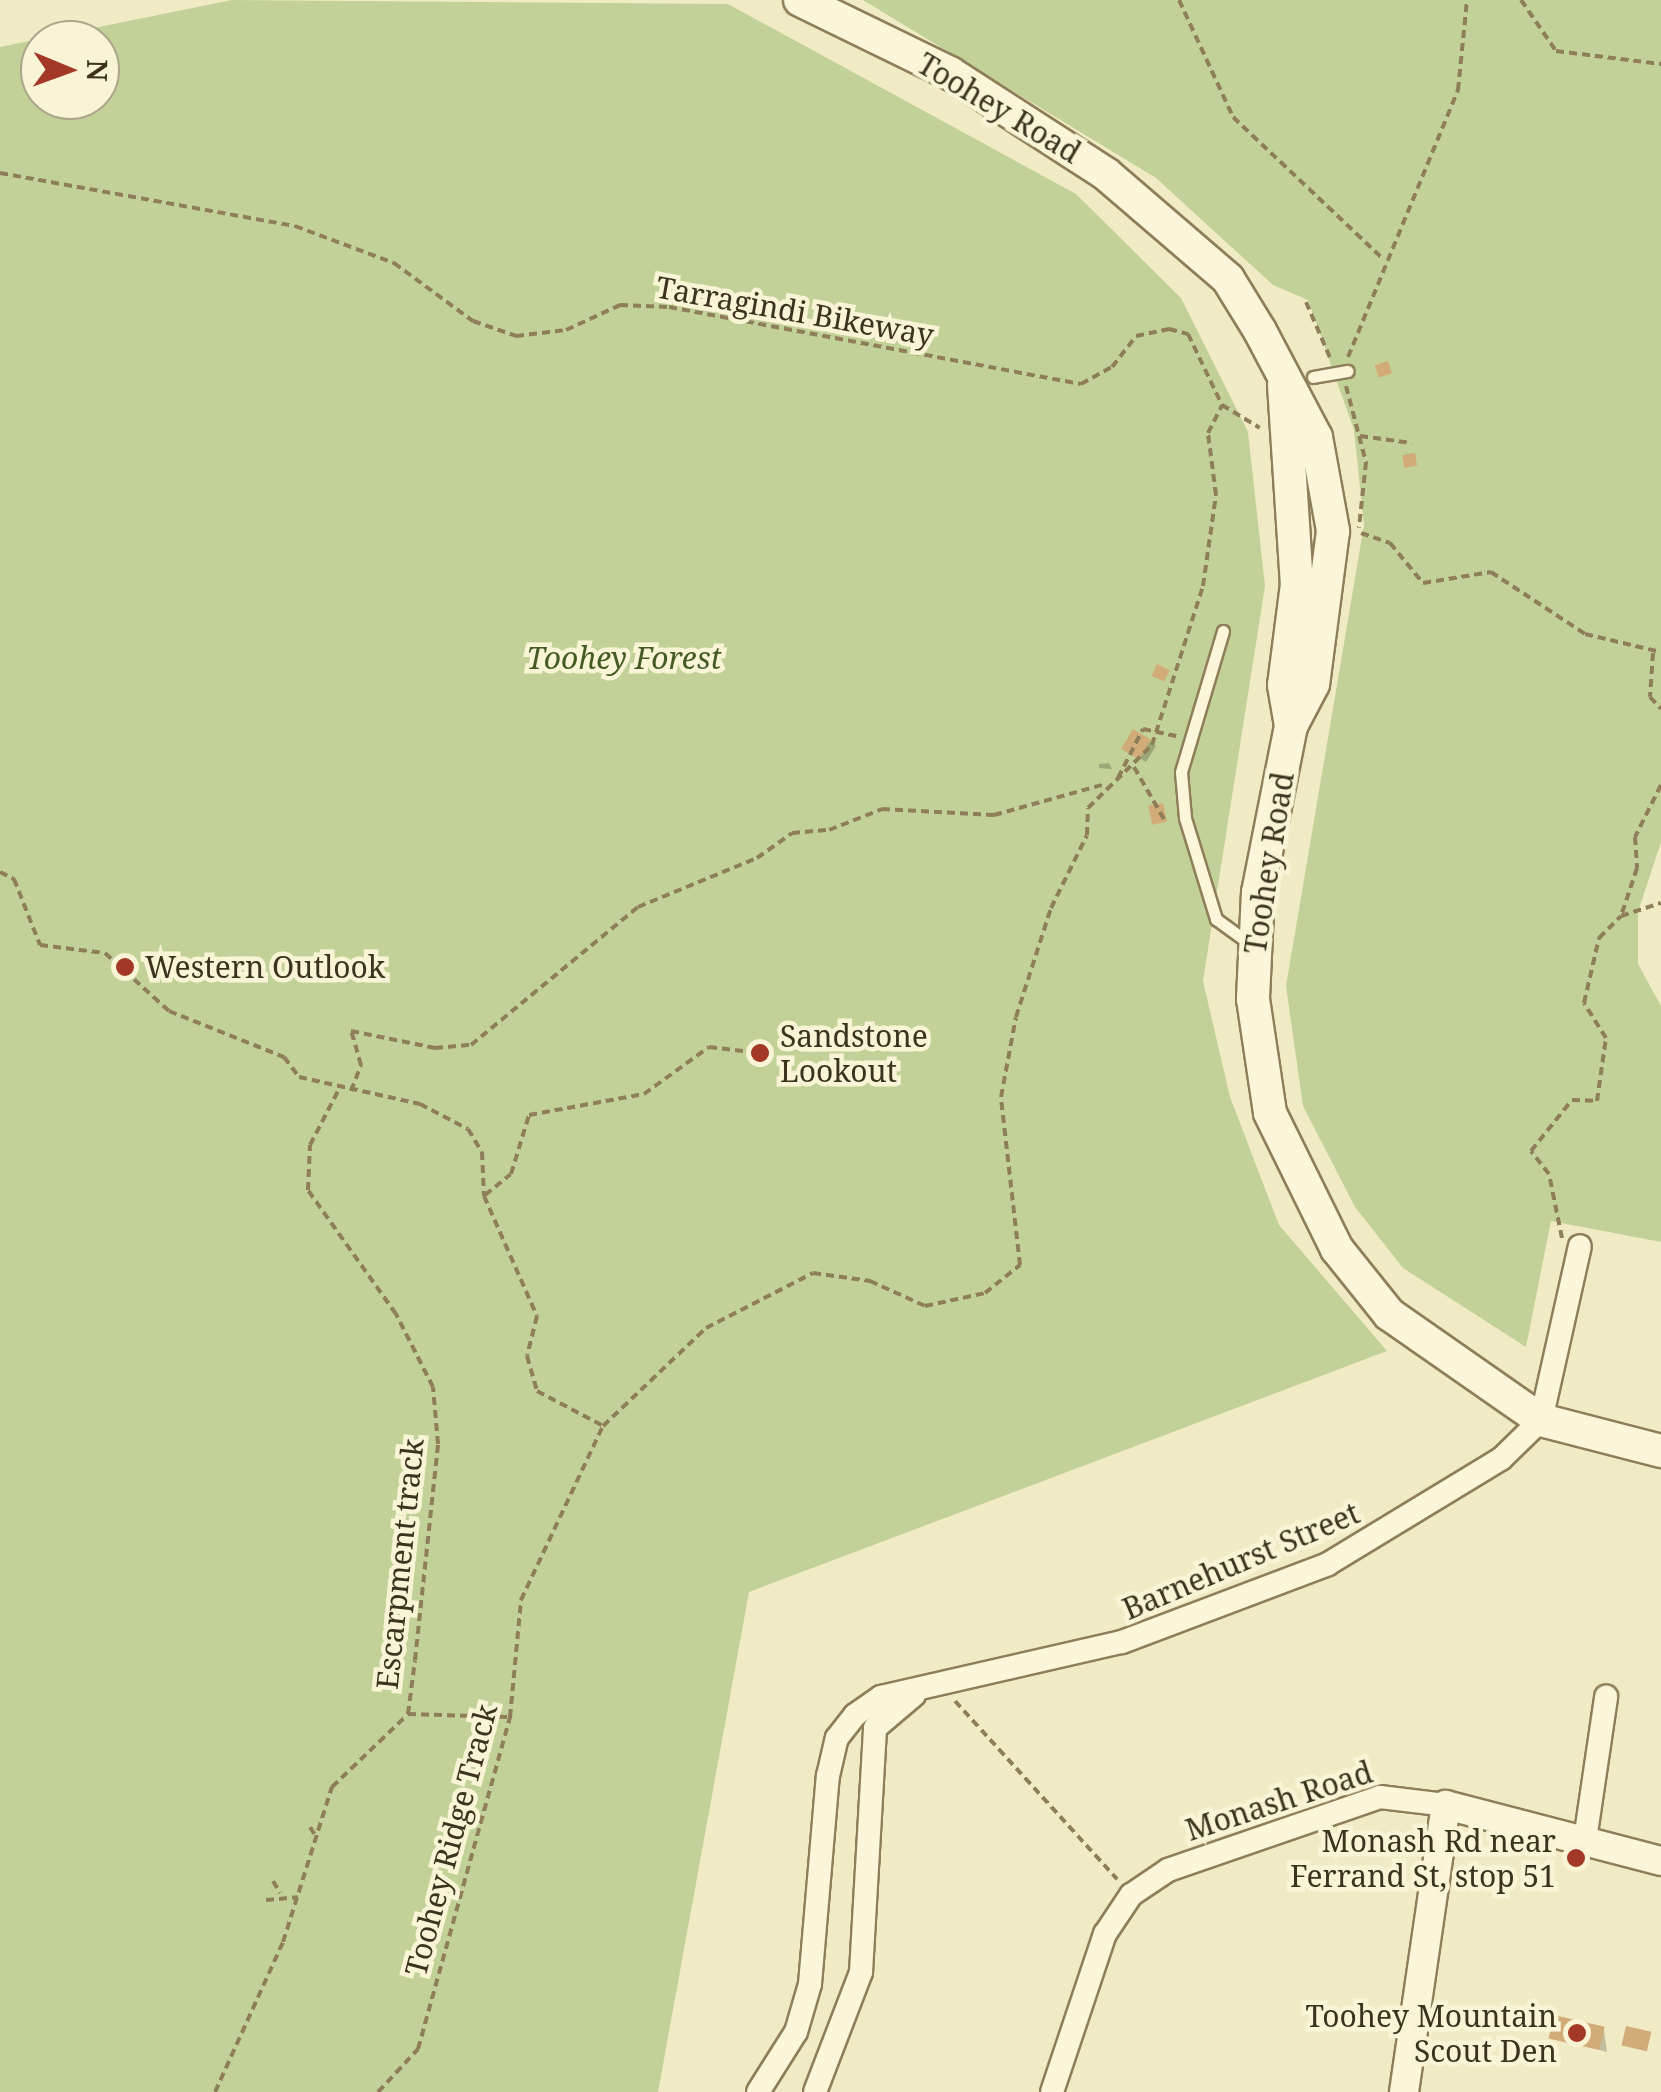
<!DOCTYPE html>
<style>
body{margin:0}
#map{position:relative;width:1661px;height:2092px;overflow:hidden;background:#f1ebc5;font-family:"Noto Serif",serif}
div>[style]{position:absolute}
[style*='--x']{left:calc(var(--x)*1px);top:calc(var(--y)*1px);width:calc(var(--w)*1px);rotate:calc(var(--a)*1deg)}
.green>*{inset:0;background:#c1d198}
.shadow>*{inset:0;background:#0003;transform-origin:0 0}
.building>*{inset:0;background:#d2ac78;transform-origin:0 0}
.path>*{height:4px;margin-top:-2px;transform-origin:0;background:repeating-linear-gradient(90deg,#8e7e59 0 8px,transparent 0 13px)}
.roads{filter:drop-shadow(2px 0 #8e7e59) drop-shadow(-2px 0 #8e7e59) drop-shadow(0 2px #8e7e59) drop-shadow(0 -2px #8e7e59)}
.service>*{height:11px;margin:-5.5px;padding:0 5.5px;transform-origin:5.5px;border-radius:5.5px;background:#fbf6d9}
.minor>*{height:22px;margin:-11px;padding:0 11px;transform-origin:11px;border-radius:11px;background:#fbf6d9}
.tertiary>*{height:28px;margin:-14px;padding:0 14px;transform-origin:14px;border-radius:14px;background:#fbf6d9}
.secondary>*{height:32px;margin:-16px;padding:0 16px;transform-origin:16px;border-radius:16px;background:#fbf6d9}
.dots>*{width:28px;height:28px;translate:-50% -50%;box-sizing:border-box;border:5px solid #f8f4d5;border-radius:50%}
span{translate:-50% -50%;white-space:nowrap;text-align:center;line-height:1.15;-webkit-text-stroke:9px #f8f4d5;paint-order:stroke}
.street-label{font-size:30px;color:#3d321e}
.park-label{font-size:30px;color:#445b23;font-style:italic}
.poi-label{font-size:30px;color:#3d321e}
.left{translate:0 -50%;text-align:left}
.right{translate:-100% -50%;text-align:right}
.north{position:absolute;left:20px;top:20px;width:100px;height:100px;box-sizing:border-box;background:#f8f4d5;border:2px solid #ada68c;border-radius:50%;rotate:91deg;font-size:28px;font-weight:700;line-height:40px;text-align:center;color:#3d321e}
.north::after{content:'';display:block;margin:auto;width:35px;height:45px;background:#a23825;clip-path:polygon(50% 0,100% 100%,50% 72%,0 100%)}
</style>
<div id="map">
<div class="green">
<i style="clip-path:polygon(evenodd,232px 0,728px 4px,1076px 194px,1181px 298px,1248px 432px,1265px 586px,1203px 981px,1230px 1097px,1279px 1225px,1387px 1351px,749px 1592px,658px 2092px,0 2092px,0 47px,232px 0,40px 40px,100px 40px,100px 100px,40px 100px,40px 40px)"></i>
<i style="clip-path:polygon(863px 0,1661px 0,1661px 842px,1638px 912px,1638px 964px,1661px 1006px,1661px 1242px,1551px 1221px,1526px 1347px,1403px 1268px,1355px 1207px,1303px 1106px,1286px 986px,1364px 525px,1354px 430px,1308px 300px,1273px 285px,1156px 178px)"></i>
</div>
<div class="shadow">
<i style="left:1134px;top:732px;width:26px;height:19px;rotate:32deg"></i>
<i style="clip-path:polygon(1109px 763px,1112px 769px,1099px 768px,1099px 764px)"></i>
<i style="clip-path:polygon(1604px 2030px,1607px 2052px,1551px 2037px)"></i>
</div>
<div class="building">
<i style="left:1388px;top:361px;width:13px;height:14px;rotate:72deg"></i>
<i style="left:1415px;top:453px;width:13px;height:13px;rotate:81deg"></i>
<i style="left:1157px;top:664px;width:14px;height:13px;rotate:25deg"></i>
<i style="left:1133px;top:729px;width:21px;height:23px;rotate:31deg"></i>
<i style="left:1163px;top:803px;width:19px;height:15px;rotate:78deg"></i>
<i style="left:1554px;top:2015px;width:52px;height:24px;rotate:13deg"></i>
<i style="left:1626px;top:2026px;width:26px;height:20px;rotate:13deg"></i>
</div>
<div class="path">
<i style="--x:1179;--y:0;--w:129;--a:65.2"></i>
<i style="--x:1233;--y:117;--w:208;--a:43.4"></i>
<i style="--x:1521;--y:0;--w:62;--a:55.5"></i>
<i style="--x:1556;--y:51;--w:106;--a:7.1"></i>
<i style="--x:0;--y:173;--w:300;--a:10.2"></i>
<i style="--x:295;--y:226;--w:106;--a:20.5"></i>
<i style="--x:394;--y:263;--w:98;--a:36.3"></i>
<i style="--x:473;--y:321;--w:46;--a:19.2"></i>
<i style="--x:516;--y:336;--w:50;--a:-6.8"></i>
<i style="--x:566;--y:330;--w:60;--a:-24.8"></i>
<i style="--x:620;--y:305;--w:49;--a:2.3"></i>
<i style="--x:669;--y:307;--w:419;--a:10.6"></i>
<i style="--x:1081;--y:384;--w:35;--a:-29"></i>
<i style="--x:1112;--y:367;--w:39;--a:-52"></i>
<i style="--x:1136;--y:336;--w:34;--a:-12"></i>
<i style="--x:1169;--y:329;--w:20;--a:15"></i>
<i style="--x:1188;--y:334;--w:79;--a:64.4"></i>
<i style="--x:1222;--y:405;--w:44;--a:31.2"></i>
<i style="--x:1306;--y:302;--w:63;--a:66.7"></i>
<i style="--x:1348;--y:357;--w:289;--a:-67.6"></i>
<i style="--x:1458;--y:90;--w:90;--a:-84.3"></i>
<i style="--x:1346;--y:386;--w:79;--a:75.3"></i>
<i style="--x:1366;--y:462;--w:66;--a:96.1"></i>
<i style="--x:1360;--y:436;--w:52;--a:7.7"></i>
<i style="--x:1361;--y:533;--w:31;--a:19"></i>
<i style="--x:1390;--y:543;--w:52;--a:50.5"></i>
<i style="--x:1423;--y:583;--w:69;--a:-9.2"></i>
<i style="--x:1491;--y:572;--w:113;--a:33.4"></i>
<i style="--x:1585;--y:634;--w:78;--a:13.3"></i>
<i style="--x:1653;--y:653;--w:44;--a:93.9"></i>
<i style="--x:1650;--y:697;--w:16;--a:47"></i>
<i style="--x:1134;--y:767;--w:62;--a:60.1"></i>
<i style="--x:1118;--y:778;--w:55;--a:-63"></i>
<i style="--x:1143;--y:729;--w:35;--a:12"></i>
<i style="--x:1661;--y:785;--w:58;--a:116.6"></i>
<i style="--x:1635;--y:837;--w:31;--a:86"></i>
<i style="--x:1637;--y:868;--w:51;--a:108.4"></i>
<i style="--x:1621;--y:916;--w:42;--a:-18"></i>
<i style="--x:0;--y:872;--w:16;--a:27"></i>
<i style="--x:14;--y:879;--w:71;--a:68.5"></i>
<i style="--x:40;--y:945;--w:65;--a:7"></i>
<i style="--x:105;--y:953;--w:86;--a:42.2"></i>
<i style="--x:169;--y:1011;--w:124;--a:21.8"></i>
<i style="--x:284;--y:1057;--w:25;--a:53"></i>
<i style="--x:299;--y:1077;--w:124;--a:12.6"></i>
<i style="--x:420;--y:1104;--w:54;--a:27.5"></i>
<i style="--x:468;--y:1129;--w:27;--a:59"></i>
<i style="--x:482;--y:1152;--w:44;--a:87.4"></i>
<i style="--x:484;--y:1196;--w:131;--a:66.2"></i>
<i style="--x:537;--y:1316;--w:41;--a:104"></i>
<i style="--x:527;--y:1356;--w:36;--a:74"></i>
<i style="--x:537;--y:1391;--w:75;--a:27.9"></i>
<i style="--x:351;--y:1091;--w:28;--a:-69"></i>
<i style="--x:361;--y:1065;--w:35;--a:-106"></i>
<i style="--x:351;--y:1031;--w:86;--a:11.4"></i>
<i style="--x:435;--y:1048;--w:36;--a:-5"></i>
<i style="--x:471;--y:1045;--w:217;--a:-39.6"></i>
<i style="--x:638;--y:907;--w:129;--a:-22.4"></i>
<i style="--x:757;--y:858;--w:43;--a:-35.5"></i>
<i style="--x:792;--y:833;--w:37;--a:-5"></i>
<i style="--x:829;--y:830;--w:57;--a:-21.6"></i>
<i style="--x:882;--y:809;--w:112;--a:3.1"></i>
<i style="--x:994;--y:815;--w:115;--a:-15.6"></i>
<i style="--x:485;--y:1195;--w:33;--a:-39"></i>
<i style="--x:511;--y:1174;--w:62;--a:-73"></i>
<i style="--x:529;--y:1115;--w:117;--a:-10.3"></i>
<i style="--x:644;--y:1094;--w:80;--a:-35.9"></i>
<i style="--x:709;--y:1047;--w:51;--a:6.7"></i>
<i style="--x:1562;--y:1238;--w:65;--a:-101.5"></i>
<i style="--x:1549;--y:1174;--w:29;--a:-128"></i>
<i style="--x:1531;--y:1151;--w:65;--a:-51.2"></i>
<i style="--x:1572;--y:1100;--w:25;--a:2"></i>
<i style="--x:1597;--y:1101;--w:64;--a:-81.9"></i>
<i style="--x:1606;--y:1038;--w:41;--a:-122.2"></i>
<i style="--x:1584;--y:1003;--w:67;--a:-77"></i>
<i style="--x:1599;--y:938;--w:31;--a:-45"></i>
<i style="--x:955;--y:1701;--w:241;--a:47.7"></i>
<i style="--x:408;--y:1714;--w:100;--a:1.7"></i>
<i style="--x:310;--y:1827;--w:13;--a:58"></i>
<i style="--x:273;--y:1881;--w:14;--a:60"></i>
<i style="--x:266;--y:1900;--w:32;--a:-5"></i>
<i style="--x:215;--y:2092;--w:165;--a:-65.6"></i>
<i style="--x:283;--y:1942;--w:163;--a:-72.5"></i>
<i style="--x:332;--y:1787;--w:105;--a:-43.8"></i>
<i style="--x:408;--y:1714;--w:54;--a:-82.6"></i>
<i style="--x:415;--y:1660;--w:217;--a:-83.9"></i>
<i style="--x:438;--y:1444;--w:57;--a:-95"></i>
<i style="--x:433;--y:1387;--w:82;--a:-116.9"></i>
<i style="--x:396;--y:1314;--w:152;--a:-125.4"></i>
<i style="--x:308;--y:1190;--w:45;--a:-87.5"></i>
<i style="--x:310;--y:1145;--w:63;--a:-62.6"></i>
<i style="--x:378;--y:2092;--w:59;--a:-47.1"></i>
<i style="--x:418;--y:2049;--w:345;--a:-74.5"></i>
<i style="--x:510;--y:1717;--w:118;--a:-84.6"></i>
<i style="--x:521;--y:1600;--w:192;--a:-64.8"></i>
<i style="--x:603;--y:1426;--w:142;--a:-43.6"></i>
<i style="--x:706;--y:1328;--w:120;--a:-27.2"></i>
<i style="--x:813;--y:1273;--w:58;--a:8"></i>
<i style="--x:870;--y:1281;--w:60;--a:24.4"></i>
<i style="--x:925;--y:1306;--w:61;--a:-12.2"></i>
<i style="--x:985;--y:1293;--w:45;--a:-38.7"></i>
<i style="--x:1020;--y:1265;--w:169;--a:-96.5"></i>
<i style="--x:1001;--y:1097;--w:81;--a:-79.4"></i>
<i style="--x:1016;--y:1017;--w:114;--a:-72.2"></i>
<i style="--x:1051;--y:908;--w:81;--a:-63.7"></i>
<i style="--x:1087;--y:835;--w:27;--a:-88"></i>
<i style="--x:1088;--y:808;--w:90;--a:-44.5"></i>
<i style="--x:1152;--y:745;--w:167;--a:-72.2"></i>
<i style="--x:1203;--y:586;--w:92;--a:-81.9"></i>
<i style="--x:1216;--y:495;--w:63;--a:-97.4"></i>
<i style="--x:1208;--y:433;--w:31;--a:-63"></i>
</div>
<div class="roads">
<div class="service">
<i style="--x:1313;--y:377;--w:35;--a:-10"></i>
<i style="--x:1223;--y:631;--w:147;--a:106.6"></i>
<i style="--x:1181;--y:772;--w:46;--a:85"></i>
<i style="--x:1185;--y:818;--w:106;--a:72.9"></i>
<i style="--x:1216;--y:919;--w:41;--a:36"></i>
</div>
<div class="minor">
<i style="--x:1585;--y:1840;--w:145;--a:-81.6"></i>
<i style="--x:758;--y:2092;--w:71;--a:-57.7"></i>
<i style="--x:796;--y:2032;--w:50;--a:-73.7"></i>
<i style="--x:810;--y:1984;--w:209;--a:-85.1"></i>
<i style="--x:828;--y:1776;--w:39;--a:-77"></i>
<i style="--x:837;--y:1738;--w:29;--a:-52"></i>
<i style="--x:855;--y:1715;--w:32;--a:-35"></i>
<i style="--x:881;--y:1697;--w:247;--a:-12.9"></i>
<i style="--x:1122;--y:1642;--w:220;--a:-20.7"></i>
<i style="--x:1328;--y:1564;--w:202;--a:-31.3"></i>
<i style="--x:1501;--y:1459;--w:56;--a:-44.3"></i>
<i style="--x:1541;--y:1420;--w:178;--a:-77.4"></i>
<i style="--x:815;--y:2092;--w:129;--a:-69"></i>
<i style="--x:861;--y:1972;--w:244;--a:-86.7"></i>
<i style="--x:875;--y:1728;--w:51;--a:-40.2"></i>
<i style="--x:1052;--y:2092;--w:167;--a:-71.5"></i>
<i style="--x:1105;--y:1934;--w:47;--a:-56.3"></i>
<i style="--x:1131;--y:1895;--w:45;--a:-34"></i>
<i style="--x:1168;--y:1870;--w:224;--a:-19"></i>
<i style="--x:1380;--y:1797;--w:66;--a:6.9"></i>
</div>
<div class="tertiary">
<i style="--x:1404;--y:2092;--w:290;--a:-81.7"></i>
<i style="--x:1446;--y:1805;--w:222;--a:14.6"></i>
</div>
<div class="secondary">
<i style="--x:800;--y:0;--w:167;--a:26"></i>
<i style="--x:950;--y:73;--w:186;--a:32.9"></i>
<i style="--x:1106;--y:174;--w:161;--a:40.7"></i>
<i style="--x:1228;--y:279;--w:61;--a:58.4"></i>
<i style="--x:1260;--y:331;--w:120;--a:62.2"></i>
<i style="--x:1316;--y:437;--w:96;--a:79.7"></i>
<i style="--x:1333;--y:531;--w:154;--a:97.4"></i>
<i style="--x:1313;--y:684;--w:47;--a:117.6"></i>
<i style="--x:1291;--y:726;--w:169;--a:101.2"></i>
<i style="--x:1258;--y:892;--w:107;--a:92.7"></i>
<i style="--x:1253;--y:999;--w:115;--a:81.5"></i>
<i style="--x:1270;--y:1113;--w:152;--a:63.8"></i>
<i style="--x:1337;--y:1249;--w:83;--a:51.3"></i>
<i style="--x:1389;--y:1314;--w:185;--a:34.9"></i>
<i style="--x:1541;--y:1420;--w:124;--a:14.5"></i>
<i style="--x:1284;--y:385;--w:199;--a:86.3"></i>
<i style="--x:1297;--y:584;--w:102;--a:97.3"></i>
<i style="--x:1284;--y:685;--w:42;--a:80.3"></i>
</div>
</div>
<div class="dots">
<i style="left:125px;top:967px;background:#a23825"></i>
<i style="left:760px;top:1053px;background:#a23825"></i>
<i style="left:1576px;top:1858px;background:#a23825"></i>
<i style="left:1577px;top:2033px;background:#a23825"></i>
</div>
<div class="street-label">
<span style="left:999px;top:108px;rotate:31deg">Toohey Road</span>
<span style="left:795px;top:311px;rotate:10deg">Tarragindi Bikeway</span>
<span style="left:1269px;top:863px;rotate:-81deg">Toohey Road</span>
<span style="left:1241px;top:1561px;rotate:-23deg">Barnehurst Street</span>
<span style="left:400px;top:1564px;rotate:-84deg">Escarpment track</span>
<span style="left:1279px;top:1801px;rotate:-18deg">Monash Road</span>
<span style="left:451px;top:1840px;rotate:-75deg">Toohey Ridge Track</span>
</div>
<div class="park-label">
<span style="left:624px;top:658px">Toohey Forest</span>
</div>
<div class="poi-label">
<span class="left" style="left:145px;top:967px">Western Outlook</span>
<span class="left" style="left:780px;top:1053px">Sandstone<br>Lookout</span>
<span class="right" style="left:1556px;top:1858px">Monash Rd near<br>Ferrand St, stop 51</span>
<span class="right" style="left:1557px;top:2033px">Toohey Mountain<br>Scout Den</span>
</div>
<div class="north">N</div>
</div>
